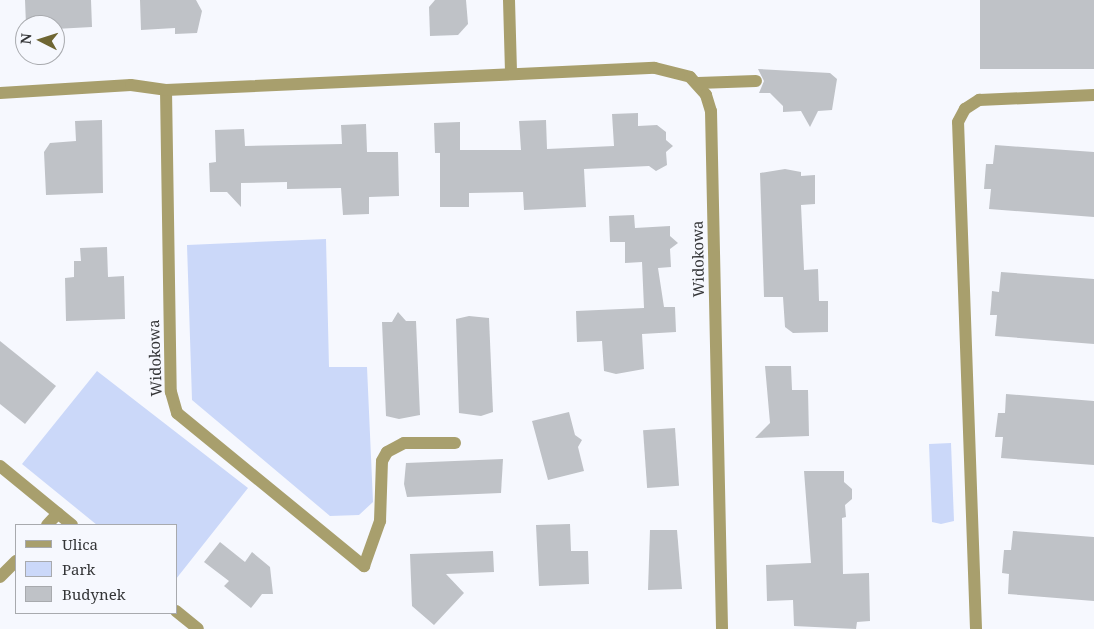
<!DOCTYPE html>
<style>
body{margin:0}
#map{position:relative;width:1094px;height:629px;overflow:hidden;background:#f6f8fe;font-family:"Noto Serif",serif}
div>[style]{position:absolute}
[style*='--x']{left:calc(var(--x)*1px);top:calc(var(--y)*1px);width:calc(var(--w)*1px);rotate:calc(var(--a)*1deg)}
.green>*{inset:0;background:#cbd8f9}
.building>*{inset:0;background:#bfc2c7;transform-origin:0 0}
.service>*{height:12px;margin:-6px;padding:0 6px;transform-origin:6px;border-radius:6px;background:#a89f6d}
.minor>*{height:12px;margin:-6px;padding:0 6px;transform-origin:6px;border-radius:6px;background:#a89f6d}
span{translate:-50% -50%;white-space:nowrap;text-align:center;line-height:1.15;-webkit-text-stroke:4px #f6f8fe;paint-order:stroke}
.street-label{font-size:15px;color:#343537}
.legend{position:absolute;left:15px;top:524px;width:162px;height:90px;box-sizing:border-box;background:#f6f8fe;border:1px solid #a8aaae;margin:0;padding:6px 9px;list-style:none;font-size:15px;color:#343537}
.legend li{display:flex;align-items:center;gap:10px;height:25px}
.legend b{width:25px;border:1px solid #a8aaae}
.north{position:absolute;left:15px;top:15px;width:50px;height:50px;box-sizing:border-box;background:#f6f8fe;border:1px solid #a8aaae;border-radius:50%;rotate:275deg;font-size:14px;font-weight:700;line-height:20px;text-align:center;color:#343537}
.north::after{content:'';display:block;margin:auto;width:18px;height:22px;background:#6f6633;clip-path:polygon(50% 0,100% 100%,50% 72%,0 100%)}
</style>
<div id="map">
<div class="green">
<i style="clip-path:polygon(326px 239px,329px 367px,367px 367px,373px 502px,359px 515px,330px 516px,192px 400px,187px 245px)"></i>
<i style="clip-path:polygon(97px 371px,248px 488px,176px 579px,176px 525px,97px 525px,22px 464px)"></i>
<i style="clip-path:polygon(951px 443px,954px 521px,941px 524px,932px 522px,929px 444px)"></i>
</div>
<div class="building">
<i style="clip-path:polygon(25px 0,91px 0,92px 27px,55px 29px,55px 25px,26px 25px)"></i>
<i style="clip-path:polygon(140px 0,196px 0,202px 11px,197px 33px,175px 34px,175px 28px,141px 30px)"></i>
<i style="clip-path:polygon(435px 0,466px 0,468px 24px,458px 35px,430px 36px,429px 7px)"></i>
<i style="left:980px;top:0;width:114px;height:69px"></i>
<i style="clip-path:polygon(758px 69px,830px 73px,837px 79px,832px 110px,818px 111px,810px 127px,801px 111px,783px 112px,783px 106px,770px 93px,759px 93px,764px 81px)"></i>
<i style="clip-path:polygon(638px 113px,638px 126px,657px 125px,666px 132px,666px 140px,673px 146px,666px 152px,667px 165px,656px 171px,649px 166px,584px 169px,586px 207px,524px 210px,523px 192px,469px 193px,469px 207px,440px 207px,440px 153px,435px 153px,434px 123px,460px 122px,460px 150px,521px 150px,519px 121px,546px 120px,547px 149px,614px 146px,612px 114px)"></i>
<i style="clip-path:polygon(102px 120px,103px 193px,46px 195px,44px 152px,50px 143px,76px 141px,75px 121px)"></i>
<i style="clip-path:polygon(366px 124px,367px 152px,398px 152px,399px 196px,369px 197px,369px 214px,343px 215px,341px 188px,287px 189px,287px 182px,241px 183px,241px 207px,227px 192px,210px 192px,209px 163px,216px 162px,215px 130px,244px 129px,245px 146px,342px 144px,341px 125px)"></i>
<i style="clip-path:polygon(995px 145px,1094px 152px,1094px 217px,989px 209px,991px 189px,984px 189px,986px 164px,993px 164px)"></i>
<i style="clip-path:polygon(785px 169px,801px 172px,801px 176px,815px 175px,815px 204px,801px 205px,804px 270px,818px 269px,819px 301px,828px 301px,828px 332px,793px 333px,785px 327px,783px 297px,764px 297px,760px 173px)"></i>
<i style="clip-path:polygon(634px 215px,635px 228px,670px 226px,670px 236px,678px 243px,670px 249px,671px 267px,658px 268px,664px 307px,675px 307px,676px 332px,642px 334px,644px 369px,616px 374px,604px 371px,602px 341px,577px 342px,576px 311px,644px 308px,642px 262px,625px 263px,625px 242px,610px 242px,609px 216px)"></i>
<i style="clip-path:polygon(107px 247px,108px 277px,124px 276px,125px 319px,66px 321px,65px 278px,74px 277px,74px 261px,81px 261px,80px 248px)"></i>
<i style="clip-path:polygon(1001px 272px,1094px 279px,1094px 344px,995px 336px,997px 315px,990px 315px,991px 305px,992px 291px,999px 292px)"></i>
<i style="clip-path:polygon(398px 312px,406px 321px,416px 321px,420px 415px,399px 419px,386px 416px,382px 322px,392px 322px)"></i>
<i style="clip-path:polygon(469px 316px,489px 318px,493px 412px,481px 416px,459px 413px,456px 319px)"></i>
<i style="clip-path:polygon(0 341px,56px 386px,25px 424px,0 404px)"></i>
<i style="clip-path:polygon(765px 366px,791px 366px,792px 390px,808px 390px,809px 436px,755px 438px,770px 423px)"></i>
<i style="clip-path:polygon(1006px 394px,1094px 401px,1094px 465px,1001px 458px,1003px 437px,995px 437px,998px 413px,1005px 413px)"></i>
<i style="clip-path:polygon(569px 412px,575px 435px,582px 440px,578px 447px,584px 471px,548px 480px,532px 421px)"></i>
<i style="left:675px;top:428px;width:58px;height:32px;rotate:86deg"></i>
<i style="clip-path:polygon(503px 459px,501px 493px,407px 497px,404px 484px,406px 463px)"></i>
<i style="clip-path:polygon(804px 471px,844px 471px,844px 482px,852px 489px,852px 499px,845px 505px,846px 517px,842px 518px,843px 574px,869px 573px,870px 621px,857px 622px,856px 629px,794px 626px,793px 600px,767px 601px,766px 565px,811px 563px)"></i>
<i style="clip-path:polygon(570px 524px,571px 551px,588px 551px,589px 584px,539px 586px,536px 525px)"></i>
<i style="clip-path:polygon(650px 530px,677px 530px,682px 589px,648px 590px)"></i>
<i style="clip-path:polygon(1013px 531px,1094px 537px,1094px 601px,1008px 594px,1009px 574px,1002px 573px,1004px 550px,1011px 550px)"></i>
<i style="clip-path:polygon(220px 542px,245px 562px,252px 552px,270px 567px,273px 594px,262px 594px,251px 608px,224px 586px,229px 581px,204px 562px)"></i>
<i style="clip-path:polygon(493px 551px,494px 572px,446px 574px,464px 593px,434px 625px,412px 606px,410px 554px)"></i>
</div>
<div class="service">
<i style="--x:698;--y:83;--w:58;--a:-2"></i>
<i style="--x:976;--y:629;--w:507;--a:-92.03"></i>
<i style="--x:958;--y:122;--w:15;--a:-62"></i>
<i style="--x:965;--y:109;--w:17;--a:-33"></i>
<i style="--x:979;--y:100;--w:115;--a:-2.5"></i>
</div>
<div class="minor">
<i style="--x:509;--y:0;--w:72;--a:88.4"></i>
<i style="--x:166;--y:90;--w:302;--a:89.1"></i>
<i style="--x:171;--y:392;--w:22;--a:74"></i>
<i style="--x:177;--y:413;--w:242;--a:39.3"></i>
<i style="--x:364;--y:566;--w:48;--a:-70.4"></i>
<i style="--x:380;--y:521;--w:60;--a:-88.1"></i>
<i style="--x:382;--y:461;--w:10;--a:-61"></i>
<i style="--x:387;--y:452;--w:19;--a:-28"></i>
<i style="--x:404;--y:443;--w:51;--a:0"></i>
<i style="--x:0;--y:93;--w:131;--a:-3.5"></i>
<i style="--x:131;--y:85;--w:35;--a:8"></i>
<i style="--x:166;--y:90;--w:489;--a:-2.6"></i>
<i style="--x:655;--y:68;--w:36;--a:14"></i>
<i style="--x:690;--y:77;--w:24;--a:48"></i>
<i style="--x:706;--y:95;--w:17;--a:73"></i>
<i style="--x:711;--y:111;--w:518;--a:88.78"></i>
<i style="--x:0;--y:466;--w:93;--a:39.3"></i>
<i style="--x:47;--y:525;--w:16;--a:-47"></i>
<i style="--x:0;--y:577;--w:23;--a:-45"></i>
<i style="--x:176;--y:611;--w:28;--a:39"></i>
</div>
<div class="street-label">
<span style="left:698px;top:259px;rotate:-91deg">Widokowa</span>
<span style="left:155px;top:358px;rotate:-92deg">Widokowa</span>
</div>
<ul class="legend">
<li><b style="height:6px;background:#a89f6d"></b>Ulica</li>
<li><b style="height:14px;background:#cbd8f9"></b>Park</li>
<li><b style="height:14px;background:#bfc2c7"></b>Budynek</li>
</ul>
<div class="north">N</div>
</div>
